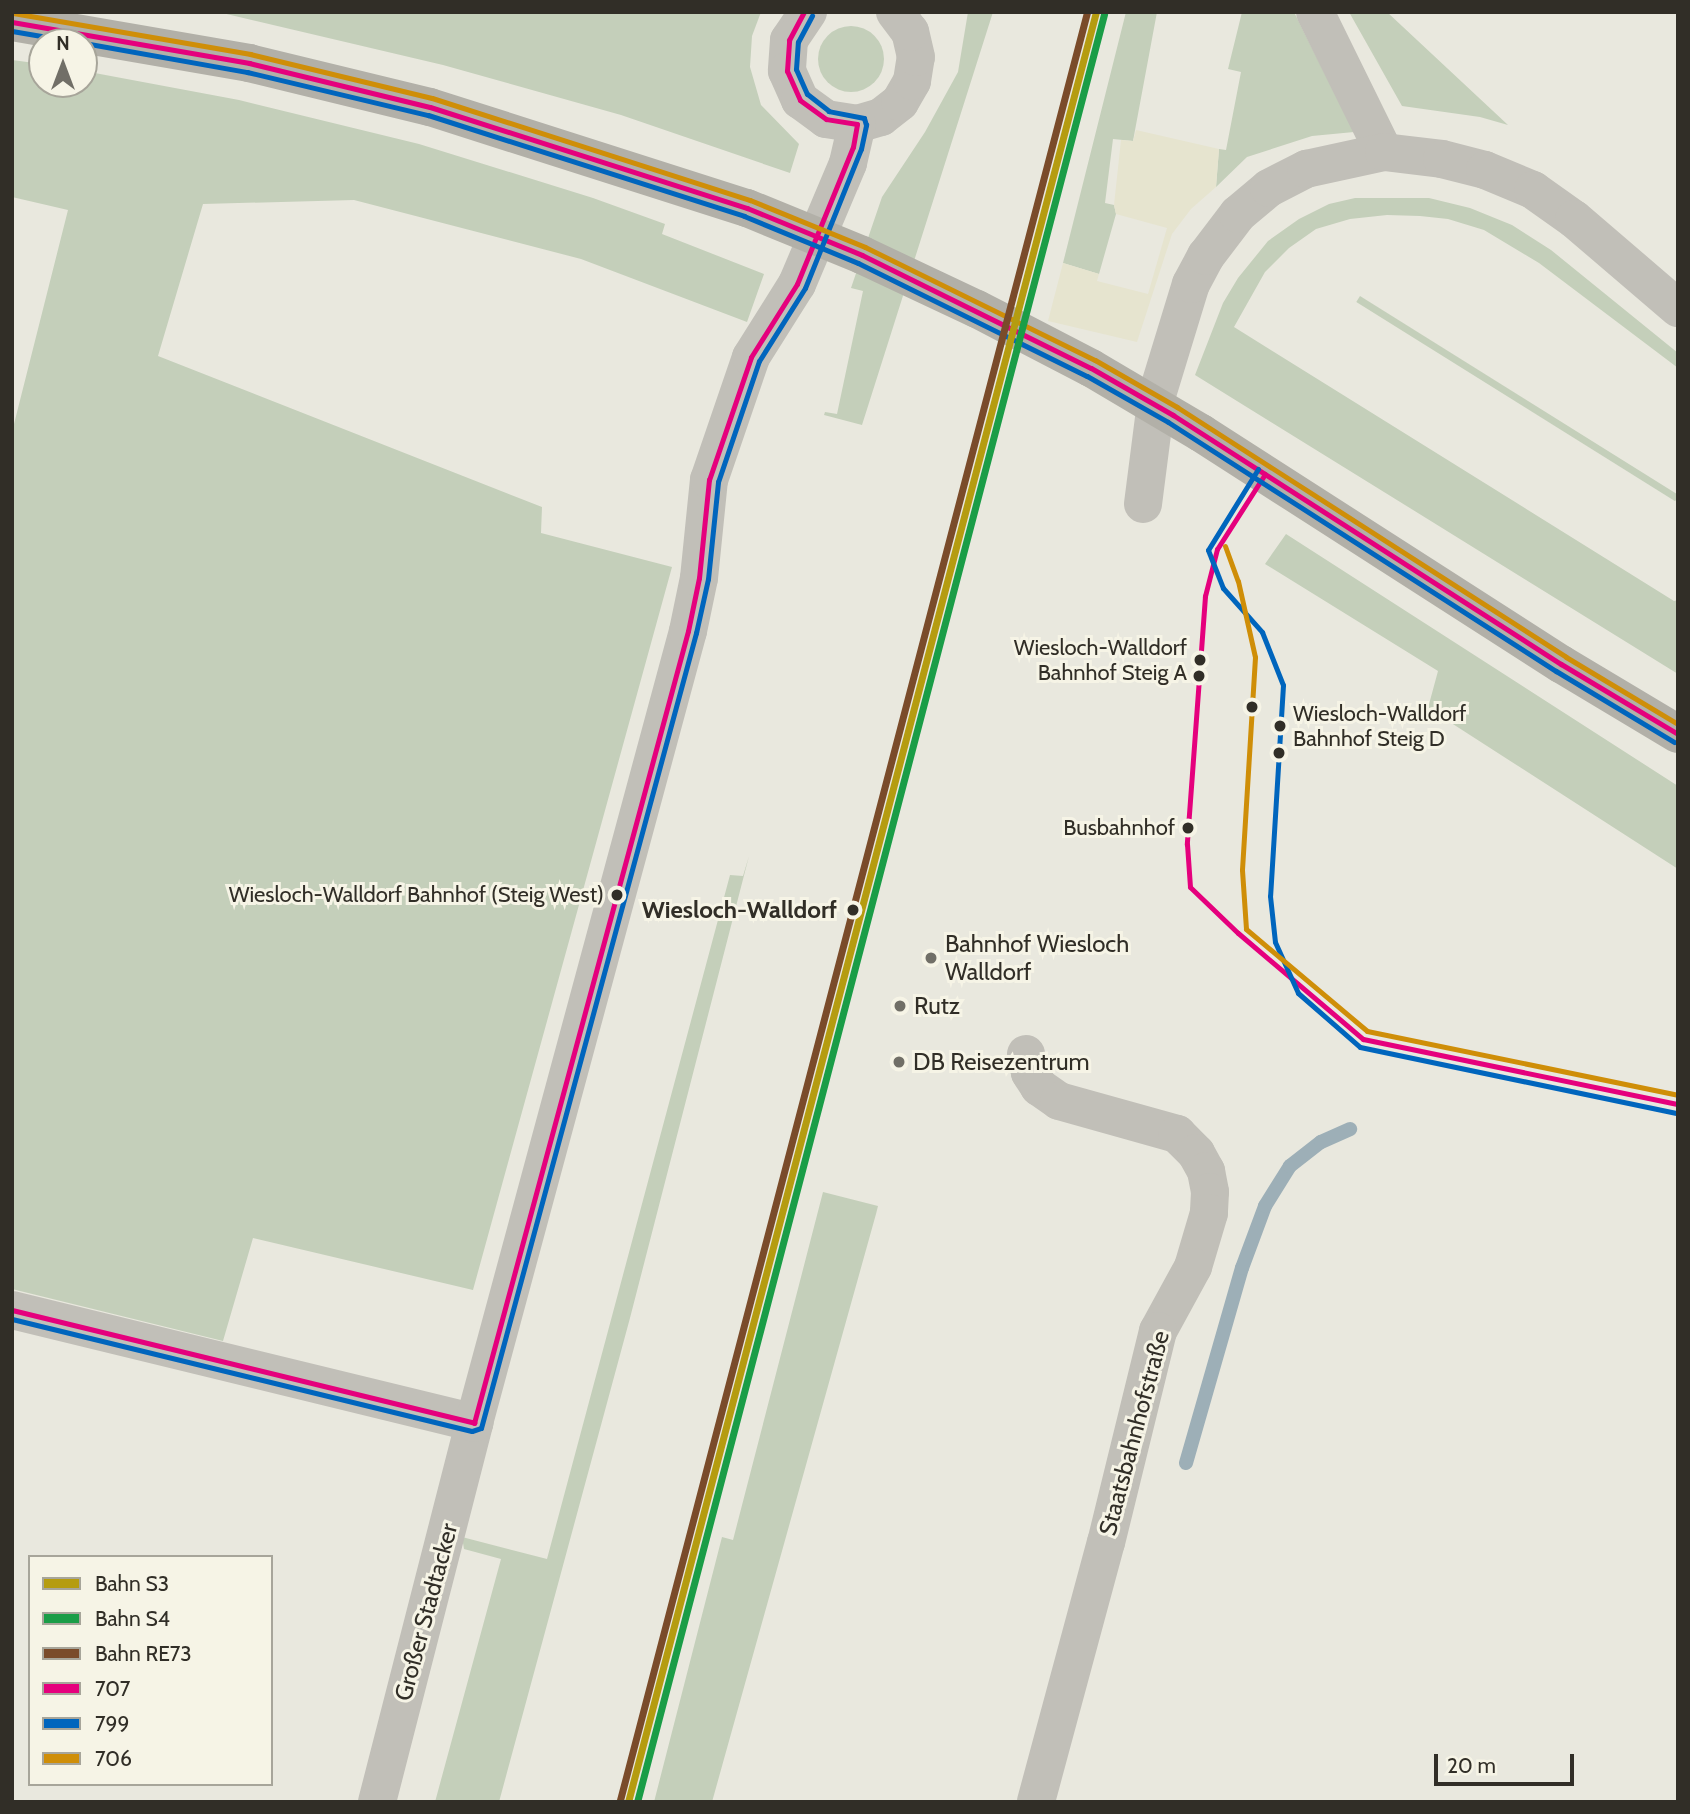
<!DOCTYPE html>
<meta charset="utf-8">
<style>
body{margin:0}
#map{position:relative;width:1690px;height:1814px;overflow:hidden;background:#e9e8de;font-family:Cabin,sans-serif}
div>[style]{position:absolute}
[style*='--x']{left:calc(var(--x)*1px);top:calc(var(--y)*1px);width:calc(var(--w)*1px);rotate:calc(var(--a)*1deg)}
.green>*{inset:0;background:#c4cfba;transform-origin:0 0}
.round{border-radius:50%}
.plaza>*{inset:0;background:#e6e4cf}
.stream>*{height:14px;margin:-7px;padding:0 7px;transform-origin:7px;border-radius:7px;background:#9dafb7}
.street>*{height:38px;margin:-19px;padding:0 19px;transform-origin:19px;border-radius:19px;background:#c1bfb8}
.secondary>*{height:38px;margin:-19px;padding:0 19px;transform-origin:19px;border-radius:19px;background:#b2b0a8}
.secondary-bridge>*{height:38px;margin:-19px;padding:0 19px;transform-origin:19px;border-radius:19px;background:#b2b0a8}
.bus-1>*{height:5px;margin:-2.5px;padding:0 2.5px;transform-origin:2.5px;border-radius:2.5px;background:#e5007d}
.bus-2>*{height:5px;margin:-2.5px;padding:0 2.5px;transform-origin:2.5px;border-radius:2.5px;background:#0065bd}
.bus-3>*{height:5px;margin:-2.5px;padding:0 2.5px;transform-origin:2.5px;border-radius:2.5px;background:#cf8e08}
.rail-1>*{height:7px;margin:-3.5px;padding:0 3.5px;transform-origin:3.5px;border-radius:3.5px;background:#b59c10}
.rail-2>*{height:7px;margin:-3.5px;padding:0 3.5px;transform-origin:3.5px;border-radius:3.5px;background:#1a9d47}
.rail-3>*{height:7px;margin:-3.5px;padding:0 3.5px;transform-origin:3.5px;border-radius:3.5px;background:#7a4b2a}
.dots>*{width:19px;height:19px;translate:-50% -50%;box-sizing:border-box;border:4px solid #f6f4e6;border-radius:50%}
span{translate:-50% -50%;white-space:nowrap;text-align:center;line-height:1.15;-webkit-text-stroke:6px #f6f4e6;paint-order:stroke}
.bus-label{font-size:22px;color:#312e27}
.right{translate:-100% -50%;text-align:right}
.left{translate:0 -50%;text-align:left}
.stop-label{font-size:24px;color:#312e27;font-weight:700}
.poi-label{font-size:24px;color:#312e27}
.street-label{font-size:24px;color:#312e27}
.frame{position:absolute;inset:0;border:14px solid #312e27;pointer-events:none}
.legend{position:absolute;left:28px;top:1555px;width:245px;height:231px;box-sizing:border-box;background:#f6f4e6;border:2px solid #a7a59a;margin:0;padding:9px 12px;list-style:none;font-size:21px;color:#312e27}
.legend li{display:flex;align-items:center;gap:14px;height:35px}
.legend b{width:35px;border:2px solid #a7a59a}
.north{position:absolute;left:28px;top:28px;width:70px;height:70px;box-sizing:border-box;background:#f6f4e6;border:2px solid #a7a59a;border-radius:50%;rotate:0deg;font-size:19px;font-weight:700;line-height:28px;text-align:center;color:#312e27}
.north::after{content:'';display:block;margin:auto;width:24px;height:32px;background:#716f67;clip-path:polygon(50% 0,100% 100%,50% 72%,0 100%)}
.scale{position:absolute;left:1434px;top:1754px;width:140px;height:32px;box-sizing:border-box;border:4px solid #312e27;border-top:0;padding-left:9px;font-size:21px;line-height:24px;white-space:nowrap;color:#312e27;-webkit-text-stroke:5px #f6f4e6;paint-order:stroke}
</style>
<div id="map">
<div class="green">
<i style="clip-path:polygon(218px 12px,761px 12px,752px 36px,750px 67px,761px 105px,799px 144px,790px 173px,621px 115px,443px 65px)"></i>
<i style="clip-path:polygon(968px 12px,993px 12px,862px 425px,824px 415px,825px 412px,837px 414px,863px 291px,851px 288px,882px 197px,925px 132px,958px 72px)"></i>
<i style="clip-path:polygon(1126px 12px,1157px 12px,1133px 141px,1113px 139px,1105px 203px,1114px 205px,1116px 214px,1099px 274px,1063px 263px)"></i>
<i style="clip-path:polygon(1242px 12px,1294px 12px,1354px 132px,1312px 136px,1247px 157px,1216px 187px,1219px 149px,1226px 150px,1241px 72px,1228px 69px)"></i>
<i style="clip-path:polygon(1349px 12px,1387px 12px,1508px 125px,1480px 117px,1402px 106px)"></i>
<i class="round" style="left:818px;top:26px;width:66px;height:66px"></i>
<i style="clip-path:polygon(12px 60px,42px 64px,42px 84px,84px 84px,84px 71px,239px 100px,419px 144px,593px 198px,665px 224px,662px 234px,764px 274px,747px 322px,581px 259px,354px 200px,203px 204px,158px 356px,542px 507px,541px 533px,672px 567px,473px 1290px,253px 1238px,223px 1341px,12px 1289px,12px 432px,68px 210px,12px 197px)"></i>
<i style="clip-path:polygon(1355px 198px,1429px 198px,1470px 208px,1512px 225px,1551px 250px,1678px 353px,1678px 368px,1539px 263px,1484px 230px,1448px 219px,1420px 216px,1387px 215px,1350px 219px,1316px 229px,1289px 248px,1265px 272px,1234px 327px,1674px 601px,1678px 600px,1678px 674px,1195px 375px,1223px 303px,1238px 278px,1268px 241px,1299px 219px,1329px 204px)"></i>
<i style="left:1360px;top:296px;width:376px;height:7px;rotate:32deg"></i>
<i style="clip-path:polygon(1286px 534px,1678px 786px,1678px 869px,1428px 708px,1438px 671px,1265px 564px)"></i>
<i style="clip-path:polygon(749px 856px,630px 1318px,499px 1802px,435px 1802px,501px 1559px,464px 1549px,462px 1537px,547px 1559px,730px 875px,743px 876px)"></i>
<i style="clip-path:polygon(823px 1192px,878px 1206px,876px 1214px,712px 1802px,654px 1802px,722px 1537px,733px 1540px)"></i>
</div>
<div class="plaza">
<i style="clip-path:polygon(1136px 130px,1219px 149px,1216px 187px,1191px 209px,1172px 234px,1137px 342px,1048px 321px,1063px 263px,1099px 274px,1097px 281px,1148px 294px,1167px 228px,1116px 214px,1114px 205px,1121px 140px,1133px 141px)"></i>
</div>
<div class="stream">
<i style="--x:1186;--y:1463;--w:203;--a:-74"></i>
<i style="--x:1242;--y:1268;--w:66;--a:-69.6"></i>
<i style="--x:1265;--y:1206;--w:47;--a:-58"></i>
<i style="--x:1290;--y:1166;--w:39;--a:-38"></i>
<i style="--x:1321;--y:1142;--w:32;--a:-24"></i>
</div>
<div class="street">
<i style="--x:808;--y:12;--w:34;--a:124"></i>
<i style="--x:789;--y:40;--w:31;--a:94"></i>
<i style="--x:787;--y:71;--w:32;--a:66"></i>
<i style="--x:800;--y:100;--w:32;--a:36"></i>
<i style="--x:826;--y:119;--w:31;--a:9"></i>
<i style="--x:857;--y:124;--w:25;--a:-16"></i>
<i style="--x:881;--y:117;--w:24;--a:-38"></i>
<i style="--x:900;--y:102;--w:24;--a:-60"></i>
<i style="--x:912;--y:81;--w:24;--a:-81"></i>
<i style="--x:916;--y:57;--w:26;--a:-103"></i>
<i style="--x:910;--y:32;--w:25;--a:-127"></i>
<i style="--x:1315;--y:12;--w:156;--a:63.8"></i>
<i style="--x:1143;--y:504;--w:110;--a:-82.7"></i>
<i style="--x:1157;--y:395;--w:116;--a:-73"></i>
<i style="--x:1191;--y:284;--w:32;--a:-62"></i>
<i style="--x:1206;--y:256;--w:53;--a:-52.7"></i>
<i style="--x:1238;--y:214;--w:40;--a:-40"></i>
<i style="--x:1269;--y:188;--w:42;--a:-27.2"></i>
<i style="--x:1306;--y:169;--w:80;--a:-12.3"></i>
<i style="--x:1384;--y:152;--w:58;--a:6.9"></i>
<i style="--x:1442;--y:159;--w:44;--a:14.3"></i>
<i style="--x:1485;--y:170;--w:52;--a:22.6"></i>
<i style="--x:1533;--y:190;--w:50;--a:35.3"></i>
<i style="--x:1574;--y:219;--w:137;--a:40.6"></i>
<i style="--x:1026;--y:1054;--w:19;--a:78"></i>
<i style="--x:1030;--y:1073;--w:17;--a:57"></i>
<i style="--x:1039;--y:1087;--w:24;--a:35"></i>
<i style="--x:1059;--y:1101;--w:123;--a:15.6"></i>
<i style="--x:1177;--y:1134;--w:27;--a:45"></i>
<i style="--x:1196;--y:1153;--w:21;--a:61"></i>
<i style="--x:1206;--y:1171;--w:21;--a:79"></i>
<i style="--x:1210;--y:1192;--w:21;--a:93"></i>
<i style="--x:1209;--y:1213;--w:56;--a:106.5"></i>
<i style="--x:1193;--y:1267;--w:73;--a:118.7"></i>
<i style="--x:1158;--y:1331;--w:217;--a:103.8"></i>
<i style="--x:1106;--y:1542;--w:269;--a:105.1"></i>
<i style="--x:12;--y:1310;--w:476;--a:13.7"></i>
<i style="--x:377;--y:1802;--w:391;--a:-75.6"></i>
<i style="--x:474;--y:1423;--w:820;--a:-74.88"></i>
<i style="--x:688;--y:631;--w:54;--a:-78.3"></i>
<i style="--x:699;--y:578;--w:99;--a:-84.2"></i>
<i style="--x:709;--y:480;--w:130;--a:-71.1"></i>
<i style="--x:751;--y:357;--w:86;--a:-57.8"></i>
<i style="--x:797;--y:284;--w:131;--a:-67.1"></i>
<i style="--x:848;--y:163;--w:40;--a:-77"></i>
</div>
<div class="secondary">
<i style="--x:12;--y:22;--w:241;--a:9.8"></i>
<i style="--x:249;--y:63;--w:186;--a:13.7"></i>
<i style="--x:430;--y:107;--w:333;--a:17.7"></i>
<i style="--x:1201;--y:433;--w:428;--a:32.7"></i>
<i style="--x:1561;--y:664;--w:136;--a:30.9"></i>
</div>
<div class="secondary-bridge">
<i style="--x:747;--y:208;--w:124;--a:22.2"></i>
<i style="--x:862;--y:255;--w:127;--a:25.2"></i>
<i style="--x:977;--y:309;--w:128;--a:27.4"></i>
<i style="--x:1091;--y:368;--w:128;--a:30.6"></i>
</div>
<div class="bus-1">
<i style="--x:12;--y:22;--w:241;--a:9.8"></i>
<i style="--x:249;--y:63;--w:186;--a:13.7"></i>
<i style="--x:430;--y:107;--w:333;--a:17.7"></i>
<i style="--x:747;--y:208;--w:124;--a:22.2"></i>
<i style="--x:862;--y:255;--w:255;--a:26.3"></i>
<i style="--x:1091;--y:368;--w:95;--a:29.8"></i>
<i style="--x:1173;--y:415;--w:461;--a:32.7"></i>
<i style="--x:1561;--y:664;--w:136;--a:30.9"></i>
<i style="--x:1265;--y:474;--w:89;--a:122.6"></i>
<i style="--x:1217;--y:549;--w:49;--a:104.3"></i>
<i style="--x:1205;--y:596;--w:249;--a:94.2"></i>
<i style="--x:1187;--y:844;--w:43;--a:86"></i>
<i style="--x:1190;--y:887;--w:66;--a:43.8"></i>
<i style="--x:1238;--y:933;--w:164;--a:40.3"></i>
<i style="--x:1363;--y:1039;--w:322;--a:11.7"></i>
<i style="--x:12;--y:1310;--w:476;--a:13.7"></i>
<i style="--x:474;--y:1423;--w:820;--a:-74.88"></i>
<i style="--x:688;--y:631;--w:54;--a:-78.3"></i>
<i style="--x:699;--y:578;--w:99;--a:-84.2"></i>
<i style="--x:709;--y:480;--w:130;--a:-71.1"></i>
<i style="--x:751;--y:357;--w:86;--a:-57.8"></i>
<i style="--x:797;--y:284;--w:148;--a:-67.8"></i>
<i style="--x:853;--y:147;--w:23;--a:-80"></i>
<i style="--x:857;--y:124;--w:31;--a:-171"></i>
<i style="--x:826;--y:119;--w:32;--a:-144"></i>
<i style="--x:800;--y:100;--w:32;--a:-114"></i>
<i style="--x:787;--y:71;--w:31;--a:-86"></i>
<i style="--x:789;--y:40;--w:32;--a:-62"></i>
</div>
<div class="bus-2">
<i style="--x:12;--y:31;--w:65;--a:9.8"></i>
<i style="--x:84;--y:43;--w:166;--a:10.1"></i>
<i style="--x:247;--y:72;--w:186;--a:13.4"></i>
<i style="--x:428;--y:115;--w:332;--a:17.7"></i>
<i style="--x:744;--y:216;--w:123;--a:22.4"></i>
<i style="--x:858;--y:263;--w:255;--a:26.3"></i>
<i style="--x:1087;--y:376;--w:93;--a:29.6"></i>
<i style="--x:1168;--y:422;--w:461;--a:32.7"></i>
<i style="--x:1556;--y:671;--w:138;--a:31"></i>
<i style="--x:1258;--y:469;--w:95;--a:121.7"></i>
<i style="--x:1208;--y:550;--w:41;--a:68.5"></i>
<i style="--x:1223;--y:588;--w:59;--a:48.4"></i>
<i style="--x:1262;--y:632;--w:57;--a:68.4"></i>
<i style="--x:1283;--y:685;--w:211;--a:93.5"></i>
<i style="--x:1270;--y:896;--w:46;--a:83.8"></i>
<i style="--x:1275;--y:942;--w:56;--a:65.7"></i>
<i style="--x:1298;--y:993;--w:82;--a:41.1"></i>
<i style="--x:1360;--y:1047;--w:323;--a:11.8"></i>
<i style="--x:12;--y:1319;--w:473;--a:13.7"></i>
<i style="--x:472;--y:1431;--w:9;--a:-18"></i>
<i style="--x:481;--y:1428;--w:824;--a:-74.87"></i>
<i style="--x:696;--y:633;--w:55;--a:-77.5"></i>
<i style="--x:708;--y:579;--w:98;--a:-84.1"></i>
<i style="--x:718;--y:482;--w:128;--a:-71.3"></i>
<i style="--x:759;--y:361;--w:86;--a:-57.8"></i>
<i style="--x:805;--y:288;--w:150;--a:-68.1"></i>
<i style="--x:861;--y:149;--w:25;--a:-78"></i>
<i style="--x:866;--y:125;--w:7;--a:-106"></i>
<i style="--x:864;--y:118;--w:36;--a:-169"></i>
<i style="--x:829;--y:111;--w:28;--a:-142"></i>
<i style="--x:807;--y:94;--w:27;--a:-114"></i>
<i style="--x:796;--y:69;--w:27;--a:-86"></i>
<i style="--x:798;--y:42;--w:30;--a:-62"></i>
</div>
<div class="bus-3">
<i style="--x:13;--y:13;--w:241;--a:9.8"></i>
<i style="--x:250;--y:54;--w:187;--a:13.6"></i>
<i style="--x:432;--y:98;--w:334;--a:17.8"></i>
<i style="--x:750;--y:200;--w:124;--a:22.2"></i>
<i style="--x:865;--y:247;--w:256;--a:26.2"></i>
<i style="--x:1095;--y:360;--w:95;--a:29.8"></i>
<i style="--x:1177;--y:407;--w:462;--a:32.7"></i>
<i style="--x:1566;--y:657;--w:131;--a:30.9"></i>
<i style="--x:1225;--y:546;--w:37;--a:70"></i>
<i style="--x:1238;--y:581;--w:78;--a:77.4"></i>
<i style="--x:1255;--y:657;--w:213;--a:93.5"></i>
<i style="--x:1242;--y:870;--w:59;--a:86.1"></i>
<i style="--x:1246;--y:929;--w:158;--a:40.1"></i>
<i style="--x:1367;--y:1031;--w:318;--a:11.6"></i>
</div>
<div class="rail-1">
<i style="--x:628;--y:1802;--w:1850;--a:-75.35"></i>
</div>
<div class="rail-2">
<i style="--x:637;--y:1802;--w:1848;--a:-75.36"></i>
</div>
<div class="rail-3">
<i style="--x:620;--y:1800;--w:1848;--a:-75.36"></i>
</div>
<div class="dots">
<i style="left:1200px;top:660px;background:#312e27"></i>
<i style="left:1199px;top:676px;background:#312e27"></i>
<i style="left:1252px;top:707px;background:#312e27"></i>
<i style="left:1280px;top:726px;background:#312e27"></i>
<i style="left:1279px;top:753px;background:#312e27"></i>
<i style="left:1188px;top:828px;background:#312e27"></i>
<i style="left:617px;top:895px;background:#312e27"></i>
<i style="left:853px;top:910px;background:#312e27"></i>
<i style="left:931px;top:958px;background:#716f67"></i>
<i style="left:900px;top:1006px;background:#716f67"></i>
<i style="left:899px;top:1062px;background:#716f67"></i>
</div>
<div class="bus-label">
<span class="right" style="left:1187px;top:660px">Wiesloch-Walldorf<br>Bahnhof Steig A</span>
<span class="left" style="left:1293px;top:726px">Wiesloch-Walldorf<br>Bahnhof Steig D</span>
<span class="right" style="left:1175px;top:828px">Busbahnhof</span>
<span class="right" style="left:604px;top:895px">Wiesloch-Walldorf Bahnhof (Steig West)</span>
</div>
<div class="stop-label">
<span class="right" style="left:837px;top:910px">Wiesloch-Walldorf</span>
</div>
<div class="poi-label">
<span class="left" style="left:945px;top:958px">Bahnhof Wiesloch<br>Walldorf</span>
<span class="left" style="left:914px;top:1006px">Rutz</span>
<span class="left" style="left:913px;top:1062px">DB Reisezentrum</span>
</div>
<div class="street-label">
<span style="left:1134px;top:1433px;rotate:-75deg">Staatsbahnhofstraße</span>
<span style="left:426px;top:1612px;rotate:-75deg">Großer Stadtacker</span>
</div>
<div class="frame"></div>
<ul class="legend">
<li><b style="height:9px;background:#b59c10"></b>Bahn S3</li>
<li><b style="height:9px;background:#1a9d47"></b>Bahn S4</li>
<li><b style="height:9px;background:#7a4b2a"></b>Bahn RE73</li>
<li><b style="height:9px;background:#e5007d"></b>707</li>
<li><b style="height:9px;background:#0065bd"></b>799</li>
<li><b style="height:9px;background:#cf8e08"></b>706</li>
</ul>
<div class="north">N</div>
<div class="scale">20 m</div>
</div>
